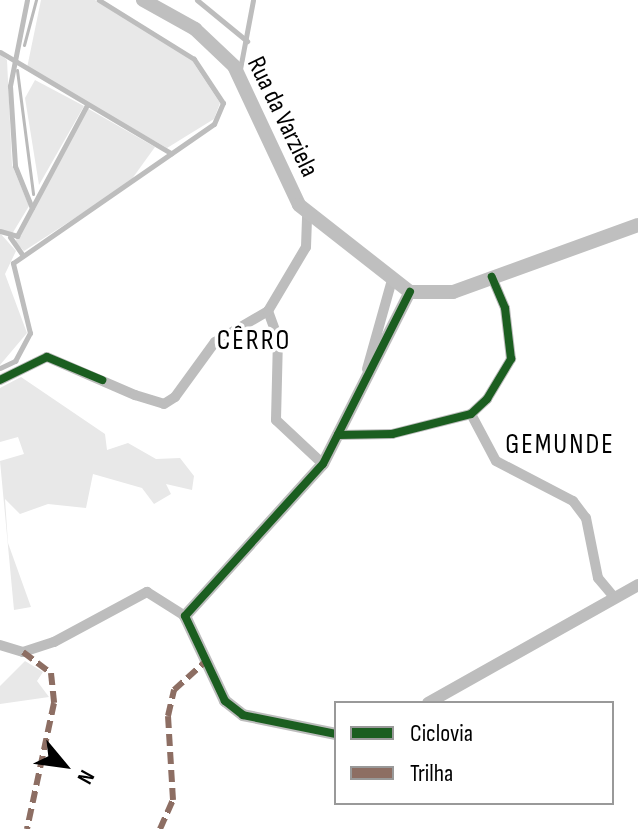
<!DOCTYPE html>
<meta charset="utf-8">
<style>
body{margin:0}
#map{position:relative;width:638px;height:829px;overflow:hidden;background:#fff;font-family:"Sofia Sans Condensed",sans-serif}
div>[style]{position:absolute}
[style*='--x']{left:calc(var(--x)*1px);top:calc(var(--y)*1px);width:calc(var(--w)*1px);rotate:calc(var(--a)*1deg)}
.green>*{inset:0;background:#e8e8e8}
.stream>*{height:3px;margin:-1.5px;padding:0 1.5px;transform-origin:1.5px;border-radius:1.5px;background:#bababa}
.service>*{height:5px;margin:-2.5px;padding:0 2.5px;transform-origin:2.5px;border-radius:2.5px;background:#bdbdbd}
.minor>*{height:10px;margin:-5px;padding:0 5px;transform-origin:5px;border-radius:5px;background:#bdbdbd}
.tertiary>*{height:12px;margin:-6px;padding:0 6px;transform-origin:6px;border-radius:6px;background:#bdbdbd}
.secondary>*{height:14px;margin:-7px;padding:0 7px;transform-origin:7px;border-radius:7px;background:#bfbfbf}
.quiet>*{height:6px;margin-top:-3px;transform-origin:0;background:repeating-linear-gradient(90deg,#8d6e63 0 12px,transparent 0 18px)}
.cycleway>*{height:8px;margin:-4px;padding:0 4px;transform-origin:4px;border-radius:4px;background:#1b5e20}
span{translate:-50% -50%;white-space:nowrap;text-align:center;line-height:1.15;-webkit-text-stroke:7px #fff;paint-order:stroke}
.street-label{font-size:26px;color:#000}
.neighbourhood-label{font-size:28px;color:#000;letter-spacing:2px}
.legend{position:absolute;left:334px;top:701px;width:280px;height:104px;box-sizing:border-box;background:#fff;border:2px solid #999;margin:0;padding:10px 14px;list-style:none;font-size:24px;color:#000}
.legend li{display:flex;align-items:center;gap:16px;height:40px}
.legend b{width:40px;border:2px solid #999}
.north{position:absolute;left:24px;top:725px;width:80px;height:80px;-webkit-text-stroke:6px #fff;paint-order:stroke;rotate:119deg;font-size:22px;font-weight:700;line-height:32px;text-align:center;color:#000}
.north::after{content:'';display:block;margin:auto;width:28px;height:36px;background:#000;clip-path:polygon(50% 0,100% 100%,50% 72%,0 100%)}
</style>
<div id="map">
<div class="green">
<i style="clip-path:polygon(41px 0,95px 0,191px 59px,220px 103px,214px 119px,167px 148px,27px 68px)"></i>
<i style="clip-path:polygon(0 54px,7px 60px,12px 165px,29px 206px,12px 234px,0 229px)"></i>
<i style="clip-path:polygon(35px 80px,84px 106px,39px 185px,25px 98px)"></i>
<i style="clip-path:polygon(87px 108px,155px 147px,129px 183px,24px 251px,15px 242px)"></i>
<i style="clip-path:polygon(0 233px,16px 251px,5px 274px,27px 333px,0 365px)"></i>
<i style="clip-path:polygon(21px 377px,105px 434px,107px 450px,128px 443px,156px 459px,180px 458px,194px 476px,192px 490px,166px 484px,171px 494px,154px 504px,142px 488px,93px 474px,86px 508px,48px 504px,20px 514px,5px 499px,8px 543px,31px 607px,14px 610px,0 461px,24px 454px,18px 437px,0 442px,0 388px)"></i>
<i style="clip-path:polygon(25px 661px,43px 672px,37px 681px,49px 697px,0 704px,0 686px)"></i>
</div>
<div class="stream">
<i style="--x:24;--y:45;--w:47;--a:-75.1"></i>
<i style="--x:17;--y:70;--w:125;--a:82.6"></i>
</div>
<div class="service">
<i style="--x:27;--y:0;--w:88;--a:101.2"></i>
<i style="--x:10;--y:86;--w:80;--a:86.4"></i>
<i style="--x:15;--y:166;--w:45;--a:68"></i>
<i style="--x:197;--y:0;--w:65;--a:39.4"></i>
<i style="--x:0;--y:52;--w:199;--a:30.6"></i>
<i style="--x:240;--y:69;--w:70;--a:-79.3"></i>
<i style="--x:0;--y:231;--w:18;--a:16"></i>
<i style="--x:17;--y:236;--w:149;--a:-61.9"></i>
<i style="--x:10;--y:237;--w:21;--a:55"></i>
<i style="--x:0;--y:368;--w:17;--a:-25"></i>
<i style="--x:15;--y:361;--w:32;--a:-62"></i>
<i style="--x:30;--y:333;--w:72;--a:-103.7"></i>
<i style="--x:13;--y:263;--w:244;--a:-34.7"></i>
<i style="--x:214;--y:124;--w:23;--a:-67"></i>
<i style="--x:223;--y:103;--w:53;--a:-123.4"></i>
<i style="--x:194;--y:59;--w:112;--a:-148.2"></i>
</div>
<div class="minor">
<i style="--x:268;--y:311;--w:29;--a:70"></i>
<i style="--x:278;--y:338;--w:82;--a:91.4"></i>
<i style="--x:276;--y:420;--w:64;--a:43.1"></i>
<i style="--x:367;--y:369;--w:92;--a:-74.3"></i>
<i style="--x:0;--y:380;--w:52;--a:-26.1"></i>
<i style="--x:47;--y:357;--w:96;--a:23.4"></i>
<i style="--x:135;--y:395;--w:30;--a:17"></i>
<i style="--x:164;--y:404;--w:13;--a:-32"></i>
<i style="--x:175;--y:397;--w:68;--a:-54"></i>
<i style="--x:215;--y:342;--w:61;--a:-30.3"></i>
<i style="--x:268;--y:311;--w:74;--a:-59.3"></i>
<i style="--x:306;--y:247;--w:33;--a:-88"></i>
<i style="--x:471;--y:414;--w:53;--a:62"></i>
<i style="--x:496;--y:461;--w:87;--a:27.5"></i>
<i style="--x:573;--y:501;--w:21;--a:53"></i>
<i style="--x:586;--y:518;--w:61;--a:78.7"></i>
<i style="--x:598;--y:578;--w:25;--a:50"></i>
<i style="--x:338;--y:435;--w:54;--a:-1.1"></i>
<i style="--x:392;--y:434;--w:81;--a:-14.2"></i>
<i style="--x:471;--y:414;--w:22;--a:-43"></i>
<i style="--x:487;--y:399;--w:47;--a:-59"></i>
<i style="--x:511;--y:359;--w:51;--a:-96.7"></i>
<i style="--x:505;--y:308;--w:34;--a:-113"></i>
<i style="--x:0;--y:645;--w:24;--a:17"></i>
<i style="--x:23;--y:652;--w:33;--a:-18"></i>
<i style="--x:54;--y:642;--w:106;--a:-28.3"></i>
<i style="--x:147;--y:592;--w:45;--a:32.3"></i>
</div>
<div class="tertiary">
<i style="--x:428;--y:703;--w:241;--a:-29.3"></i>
<i style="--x:336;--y:734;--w:95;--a:-168.5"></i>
<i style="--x:243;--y:715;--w:23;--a:-142"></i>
<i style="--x:225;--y:701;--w:94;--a:-115.2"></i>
<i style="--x:185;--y:616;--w:205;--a:-47.8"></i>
<i style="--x:323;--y:464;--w:193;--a:-63.2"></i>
</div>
<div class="secondary">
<i style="--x:143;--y:0;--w:60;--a:29.1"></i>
<i style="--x:195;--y:29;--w:54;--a:43.5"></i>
<i style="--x:234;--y:66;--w:153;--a:64.9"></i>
<i style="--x:299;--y:205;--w:141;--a:38.1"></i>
<i style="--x:410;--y:292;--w:43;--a:0"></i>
<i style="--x:453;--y:292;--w:197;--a:-19.9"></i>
</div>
<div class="quiet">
<i style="--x:23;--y:652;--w:35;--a:37"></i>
<i style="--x:51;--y:673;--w:30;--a:84"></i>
<i style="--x:54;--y:703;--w:129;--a:102.1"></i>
<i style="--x:160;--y:829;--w:32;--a:-66"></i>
<i style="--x:173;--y:800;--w:84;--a:-93.4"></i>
<i style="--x:168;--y:716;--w:27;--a:-77"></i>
<i style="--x:174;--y:690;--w:42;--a:-42.1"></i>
</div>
<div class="cycleway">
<i style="--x:0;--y:380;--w:52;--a:-26.1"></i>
<i style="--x:47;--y:357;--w:60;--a:22.7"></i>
<i style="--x:338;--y:435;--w:54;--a:-1.1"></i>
<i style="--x:392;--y:434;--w:81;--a:-14.2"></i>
<i style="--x:471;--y:414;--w:22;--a:-43"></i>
<i style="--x:487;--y:399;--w:47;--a:-59"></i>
<i style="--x:511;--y:359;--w:51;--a:-96.7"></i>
<i style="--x:505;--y:308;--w:34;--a:-113"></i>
<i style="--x:336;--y:734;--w:95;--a:-168.5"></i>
<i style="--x:243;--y:715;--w:23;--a:-142"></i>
<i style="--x:225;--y:701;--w:94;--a:-115.2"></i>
<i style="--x:185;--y:616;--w:205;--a:-47.8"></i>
<i style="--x:323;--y:464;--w:193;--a:-63.2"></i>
</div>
<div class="street-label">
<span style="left:282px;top:117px;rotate:64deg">Rua da Varziela</span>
</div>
<div class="neighbourhood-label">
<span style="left:254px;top:341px">CÊRRO</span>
<span style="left:560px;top:445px">GEMUNDE</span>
</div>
<ul class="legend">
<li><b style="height:10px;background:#1b5e20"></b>Ciclovia</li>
<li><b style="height:10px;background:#8d6e63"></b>Trilha</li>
</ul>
<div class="north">N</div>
</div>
